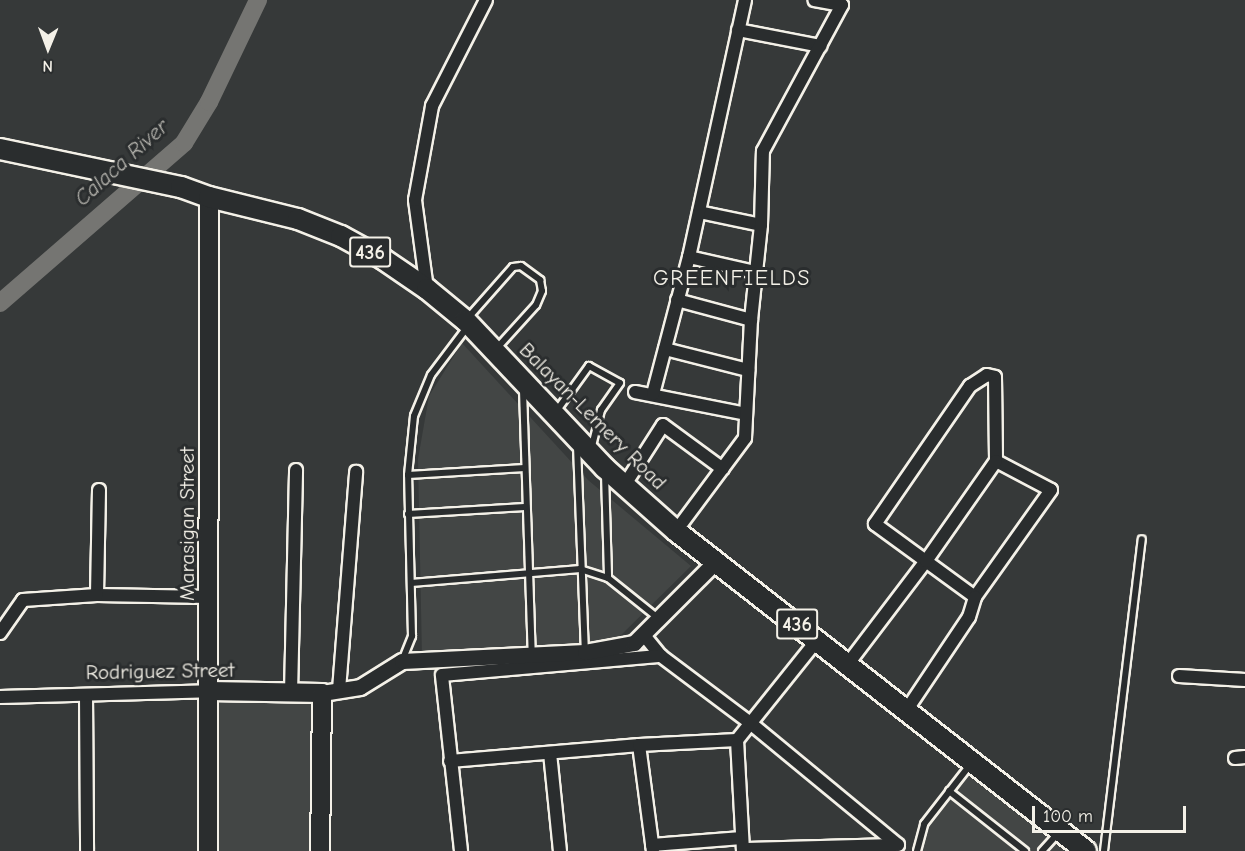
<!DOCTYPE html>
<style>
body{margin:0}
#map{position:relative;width:1245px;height:851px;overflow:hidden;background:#363939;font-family:"Comic Neue",sans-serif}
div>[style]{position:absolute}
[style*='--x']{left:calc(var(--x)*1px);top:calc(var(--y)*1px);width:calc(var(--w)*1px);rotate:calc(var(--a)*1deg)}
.built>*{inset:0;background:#434645;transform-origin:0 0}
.river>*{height:18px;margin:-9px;padding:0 9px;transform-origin:9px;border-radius:9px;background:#757572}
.roads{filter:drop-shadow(2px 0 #f4f1e8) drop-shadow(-2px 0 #f4f1e8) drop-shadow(0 2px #f4f1e8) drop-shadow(0 -2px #f4f1e8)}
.service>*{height:6px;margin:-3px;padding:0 3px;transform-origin:3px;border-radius:3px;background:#2a2d2e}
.minor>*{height:12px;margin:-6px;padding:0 6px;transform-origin:6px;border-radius:6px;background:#2a2d2e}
.tertiary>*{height:15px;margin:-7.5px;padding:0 7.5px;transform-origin:7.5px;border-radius:7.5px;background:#2a2d2e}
.secondary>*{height:18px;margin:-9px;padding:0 9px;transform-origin:9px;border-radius:9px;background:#2a2d2e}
.primary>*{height:20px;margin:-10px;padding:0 10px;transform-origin:10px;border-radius:10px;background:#2a2d2e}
span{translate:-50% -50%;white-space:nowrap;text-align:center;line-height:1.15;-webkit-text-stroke:6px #2a2d2e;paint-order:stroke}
.shield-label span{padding:2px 4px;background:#2a2d2e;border:2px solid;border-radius:4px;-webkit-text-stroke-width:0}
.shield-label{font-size:20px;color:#f4f1e8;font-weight:700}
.street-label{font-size:21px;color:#f4f1e8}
.water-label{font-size:22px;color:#b4b3ad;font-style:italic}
.neighbourhood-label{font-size:22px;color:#f4f1e8;letter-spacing:1.5px}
.north{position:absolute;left:18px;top:18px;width:60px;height:60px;-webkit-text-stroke:4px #2a2d2e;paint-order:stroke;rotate:181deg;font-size:16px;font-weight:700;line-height:24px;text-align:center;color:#f4f1e8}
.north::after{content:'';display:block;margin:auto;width:21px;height:27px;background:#f4f1e8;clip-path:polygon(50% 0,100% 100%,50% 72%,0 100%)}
.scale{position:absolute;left:1032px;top:806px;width:154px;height:27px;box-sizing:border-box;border:3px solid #f4f1e8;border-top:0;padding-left:8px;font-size:18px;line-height:21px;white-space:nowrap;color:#f4f1e8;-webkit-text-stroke:4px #2a2d2e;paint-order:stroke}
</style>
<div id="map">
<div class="built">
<i style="clip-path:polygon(462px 343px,588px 480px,691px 566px,615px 641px,422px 657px,418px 459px,429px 396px)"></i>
<i style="left:219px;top:700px;width:96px;height:151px"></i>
<i style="clip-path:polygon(962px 767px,1066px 851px,916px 851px,916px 834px)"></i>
</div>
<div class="river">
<i style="--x:0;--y:303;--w:244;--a:-41"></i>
<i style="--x:184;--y:143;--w:48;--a:-58.6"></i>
<i style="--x:209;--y:102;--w:113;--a:-64.3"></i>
</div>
<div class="roads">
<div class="service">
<i style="--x:467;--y:319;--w:69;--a:-48.5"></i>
<i style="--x:513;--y:267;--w:8;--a:-7"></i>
<i style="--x:521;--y:266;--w:24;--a:36"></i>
<i style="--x:540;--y:280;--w:11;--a:80"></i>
<i style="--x:542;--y:291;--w:15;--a:113"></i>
<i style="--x:536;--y:305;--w:58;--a:132.2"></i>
<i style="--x:523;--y:390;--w:265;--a:88.1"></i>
<i style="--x:555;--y:413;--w:58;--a:-54.1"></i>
<i style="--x:589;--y:366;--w:35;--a:29"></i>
<i style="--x:620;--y:383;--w:33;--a:125"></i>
<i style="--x:601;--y:410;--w:38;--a:104"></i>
<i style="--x:577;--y:446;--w:205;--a:87.8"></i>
<i style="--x:605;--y:474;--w:104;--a:88.3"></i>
<i style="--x:408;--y:475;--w:117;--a:-3.4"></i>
<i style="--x:408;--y:514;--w:117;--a:-3.4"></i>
<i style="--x:411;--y:583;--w:170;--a:-4.7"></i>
<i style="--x:580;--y:569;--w:29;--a:18"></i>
<i style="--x:608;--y:578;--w:64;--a:38.7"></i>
<i style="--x:402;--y:661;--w:27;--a:-68"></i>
<i style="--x:412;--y:636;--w:161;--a:-91.4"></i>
<i style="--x:408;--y:475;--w:59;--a:-84.2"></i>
<i style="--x:414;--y:416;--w:44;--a:-67.5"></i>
<i style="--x:431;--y:375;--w:61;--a:-52.9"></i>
<i style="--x:949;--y:791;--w:97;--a:38.3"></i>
<i style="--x:917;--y:851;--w:28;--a:-75"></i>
<i style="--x:924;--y:824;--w:75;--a:-52.1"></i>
<i style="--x:1042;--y:851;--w:24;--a:-48"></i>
<i style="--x:1104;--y:851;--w:314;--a:-83.1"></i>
</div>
<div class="minor">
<i style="--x:738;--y:30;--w:84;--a:11"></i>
<i style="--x:699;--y:212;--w:63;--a:11.8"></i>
<i style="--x:689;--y:257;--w:68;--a:12.8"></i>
<i style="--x:427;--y:289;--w:90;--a:-97.7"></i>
<i style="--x:415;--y:200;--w:96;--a:-79.7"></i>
<i style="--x:432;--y:106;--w:119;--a:-63"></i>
<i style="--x:677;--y:300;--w:77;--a:15.1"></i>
<i style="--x:665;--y:349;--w:86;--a:14.2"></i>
<i style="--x:987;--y:375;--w:8;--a:14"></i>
<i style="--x:995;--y:377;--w:84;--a:89.3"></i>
<i style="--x:996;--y:461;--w:62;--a:27.8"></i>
<i style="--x:1051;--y:490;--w:131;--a:125.4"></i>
<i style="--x:975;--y:597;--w:124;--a:-143.9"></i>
<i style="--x:875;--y:524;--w:168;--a:-55.5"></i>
<i style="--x:970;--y:386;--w:20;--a:-33"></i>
<i style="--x:635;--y:392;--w:113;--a:11.2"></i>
<i style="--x:653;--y:394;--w:142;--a:-75.3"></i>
<i style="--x:689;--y:257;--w:263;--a:-77.7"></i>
<i style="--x:624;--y:486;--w:72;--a:-57.4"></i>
<i style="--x:663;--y:425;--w:74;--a:36.3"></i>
<i style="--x:99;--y:490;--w:105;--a:91.1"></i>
<i style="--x:97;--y:595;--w:112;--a:1"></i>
<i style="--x:676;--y:531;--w:116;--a:-53.4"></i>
<i style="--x:745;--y:438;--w:118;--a:-87.1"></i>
<i style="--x:751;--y:320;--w:96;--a:-84"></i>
<i style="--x:761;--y:225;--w:74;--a:-88.5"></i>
<i style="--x:763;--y:151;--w:166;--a:-61.6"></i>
<i style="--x:842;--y:5;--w:28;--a:-170"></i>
<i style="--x:0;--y:633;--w:40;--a:-55.1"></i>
<i style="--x:23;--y:600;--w:74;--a:-3.9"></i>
<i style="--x:643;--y:634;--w:28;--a:51"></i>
<i style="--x:661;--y:656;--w:110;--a:36.9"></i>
<i style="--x:749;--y:722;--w:193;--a:39.5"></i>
<i style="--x:847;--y:665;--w:131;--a:-52.8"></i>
<i style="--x:926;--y:561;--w:122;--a:-55"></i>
<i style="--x:1179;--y:676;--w:66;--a:3.5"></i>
<i style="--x:339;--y:690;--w:219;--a:-85.5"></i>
<i style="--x:291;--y:693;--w:223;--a:-88.7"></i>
<i style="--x:86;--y:695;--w:156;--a:89.6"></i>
<i style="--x:0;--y:697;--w:209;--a:-1.6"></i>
<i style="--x:906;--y:711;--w:113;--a:-56.2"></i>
<i style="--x:969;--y:617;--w:21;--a:-73"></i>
<i style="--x:737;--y:740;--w:111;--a:86.9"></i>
<i style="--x:639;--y:745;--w:107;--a:82.5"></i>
<i style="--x:550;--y:753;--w:99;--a:84.2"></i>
<i style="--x:1235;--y:758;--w:10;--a:-6"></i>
<i style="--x:450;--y:761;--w:190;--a:-4.8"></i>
<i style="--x:639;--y:745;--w:98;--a:-2.9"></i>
<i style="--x:737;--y:740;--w:128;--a:-51.3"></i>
<i style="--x:652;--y:845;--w:90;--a:-4.4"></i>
<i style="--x:743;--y:849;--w:155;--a:-1.5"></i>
<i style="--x:461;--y:851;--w:177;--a:-96.2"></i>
<i style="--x:442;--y:675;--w:220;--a:-5"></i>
</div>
<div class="tertiary">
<i style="--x:322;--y:693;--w:38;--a:-9"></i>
<i style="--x:360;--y:687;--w:49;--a:-31.8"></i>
<i style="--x:402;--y:661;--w:183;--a:-2.8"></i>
<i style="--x:585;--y:652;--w:50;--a:-10.4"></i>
<i style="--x:634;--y:643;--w:116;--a:-45"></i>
</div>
<div class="secondary">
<i style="--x:209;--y:691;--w:113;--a:1"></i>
<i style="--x:322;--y:693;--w:158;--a:90.7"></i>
<i style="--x:208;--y:851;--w:654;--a:-89.91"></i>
</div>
<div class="primary">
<i style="--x:0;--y:149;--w:185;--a:11.9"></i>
<i style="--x:181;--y:187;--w:30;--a:20"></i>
<i style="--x:209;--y:197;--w:92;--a:13.9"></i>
<i style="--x:298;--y:219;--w:46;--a:21.6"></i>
<i style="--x:341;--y:236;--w:48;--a:28.7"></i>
<i style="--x:383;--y:259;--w:53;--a:34.3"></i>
<i style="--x:427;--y:289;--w:50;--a:39.4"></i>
<i style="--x:466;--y:321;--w:202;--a:46.6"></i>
<i style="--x:605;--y:468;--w:95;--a:41.6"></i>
<i style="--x:676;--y:531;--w:520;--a:37.97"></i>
</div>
</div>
<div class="shield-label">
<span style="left:370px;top:252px">436</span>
<span style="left:797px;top:624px">436</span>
</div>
<div class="street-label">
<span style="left:593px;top:416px;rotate:45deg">Balayan-Lemery Road</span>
<span style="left:187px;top:524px;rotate:-90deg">Marasigan Street</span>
<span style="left:160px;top:671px;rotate:-1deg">Rodriguez Street</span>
</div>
<div class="water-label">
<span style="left:122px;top:163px;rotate:-42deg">Calaca River</span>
</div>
<div class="neighbourhood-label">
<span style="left:732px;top:279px">GREENFIELDS</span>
</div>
<div class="north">N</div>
<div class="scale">100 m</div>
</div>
